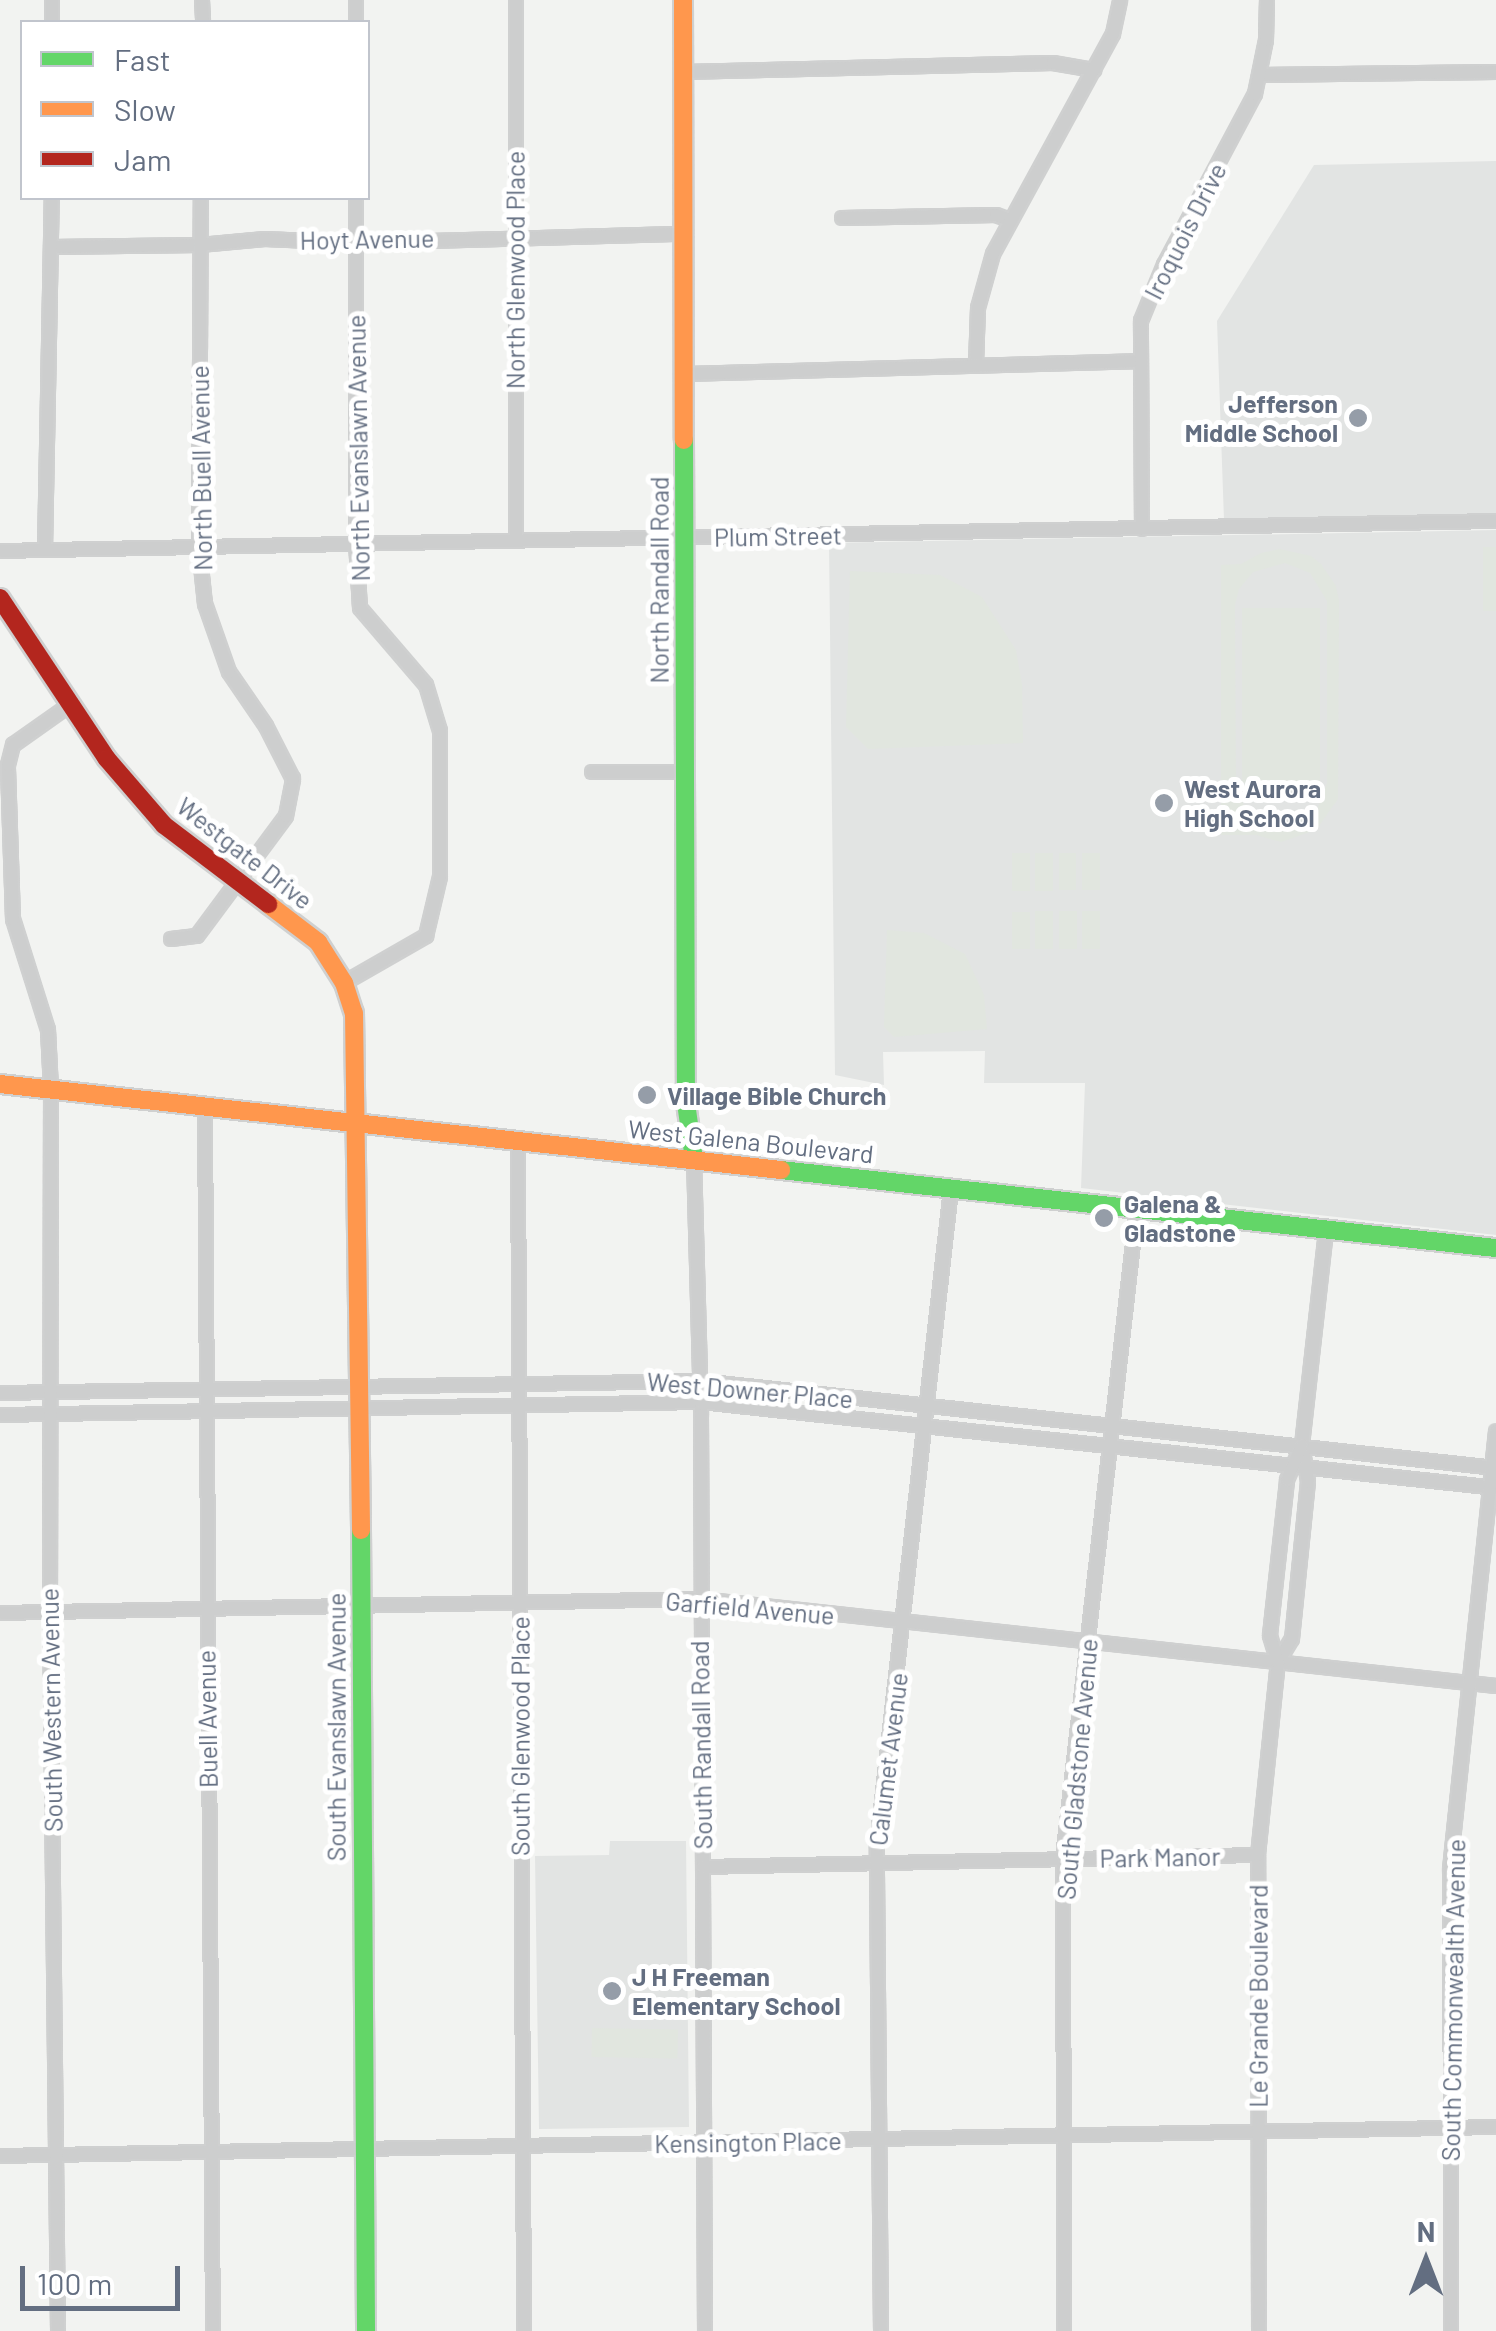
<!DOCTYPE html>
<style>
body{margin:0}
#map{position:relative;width:1496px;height:2331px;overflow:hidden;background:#f2f3f1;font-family:Barlow,sans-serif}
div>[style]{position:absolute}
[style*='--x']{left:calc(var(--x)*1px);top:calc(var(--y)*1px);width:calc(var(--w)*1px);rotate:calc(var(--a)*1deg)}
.built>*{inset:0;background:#e2e4e3}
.green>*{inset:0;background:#e1e6df;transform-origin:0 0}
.roads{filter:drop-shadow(2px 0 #cfd0d0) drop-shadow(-2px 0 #cfd0d0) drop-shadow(0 2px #cfd0d0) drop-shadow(0 -2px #cfd0d0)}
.street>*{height:12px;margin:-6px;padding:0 6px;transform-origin:6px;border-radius:6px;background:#cdcece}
.fast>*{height:18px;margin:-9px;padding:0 9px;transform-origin:9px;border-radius:9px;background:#63d668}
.slow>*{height:18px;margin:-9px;padding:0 9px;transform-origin:9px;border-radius:9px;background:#ff974d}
.jam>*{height:18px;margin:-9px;padding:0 9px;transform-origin:9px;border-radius:9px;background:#b3261e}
.dots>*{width:28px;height:28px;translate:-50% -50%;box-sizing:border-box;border:5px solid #fff;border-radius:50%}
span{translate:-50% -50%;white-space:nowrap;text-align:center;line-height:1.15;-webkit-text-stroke:10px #fff;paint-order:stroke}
.street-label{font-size:25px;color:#636e81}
.poi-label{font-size:25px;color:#636e81;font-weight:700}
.right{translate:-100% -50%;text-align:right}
.left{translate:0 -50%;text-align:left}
.legend{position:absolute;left:20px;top:20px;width:350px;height:180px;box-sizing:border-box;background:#fff;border:2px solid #c1c5cd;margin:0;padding:12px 18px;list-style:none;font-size:30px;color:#636e81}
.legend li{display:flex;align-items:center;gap:20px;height:50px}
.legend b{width:50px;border:2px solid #c1c5cd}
.north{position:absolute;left:1376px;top:2211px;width:100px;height:100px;-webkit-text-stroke:8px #fff;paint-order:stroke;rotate:0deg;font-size:28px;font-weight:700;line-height:40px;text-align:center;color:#636e81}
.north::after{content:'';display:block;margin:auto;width:35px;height:45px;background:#636e81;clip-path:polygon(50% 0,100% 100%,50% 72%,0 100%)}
.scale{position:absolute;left:20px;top:2266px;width:160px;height:45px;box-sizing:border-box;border:5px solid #636e81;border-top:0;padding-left:12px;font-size:30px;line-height:35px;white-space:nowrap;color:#636e81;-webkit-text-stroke:8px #fff;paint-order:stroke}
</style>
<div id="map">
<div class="built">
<i style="clip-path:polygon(1496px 161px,1496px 516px,1224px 520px,1217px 321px,1314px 165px)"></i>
<i style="clip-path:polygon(1496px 530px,1496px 1235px,1081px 1188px,1085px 1083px,984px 1083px,985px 1051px,883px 1052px,884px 1085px,835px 1075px,829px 543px)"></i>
<i style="clip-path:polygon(610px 1841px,686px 1841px,689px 2127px,539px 2129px,535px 1856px,609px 1855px)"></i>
</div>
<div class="green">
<i style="left:1483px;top:547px;width:13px;height:64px"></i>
<i style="clip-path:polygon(evenodd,1280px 549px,1311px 556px,1321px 564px,1336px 586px,1339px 600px,1338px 799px,1316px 830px,1281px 842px,1256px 835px,1221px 835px,1221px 565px,1241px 564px,1261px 553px,1280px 549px,1285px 563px,1310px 573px,1327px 601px,1327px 783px,1316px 813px,1302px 823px,1282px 828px,1253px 819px,1236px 792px,1235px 605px,1239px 589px,1253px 572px,1285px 563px)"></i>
<i style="clip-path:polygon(850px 571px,940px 575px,982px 597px,1016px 650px,1022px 685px,1023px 743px,868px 749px,846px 727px)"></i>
<i style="left:1242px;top:608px;width:78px;height:175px"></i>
<i style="left:1012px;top:853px;width:18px;height:38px"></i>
<i style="left:1035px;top:853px;width:18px;height:38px"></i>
<i style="left:1059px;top:853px;width:17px;height:37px"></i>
<i style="left:1082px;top:853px;width:18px;height:37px"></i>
<i style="left:1035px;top:911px;width:18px;height:38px"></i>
<i style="left:1059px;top:911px;width:18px;height:38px"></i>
<i style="left:1082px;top:911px;width:18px;height:38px"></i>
<i style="left:1012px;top:912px;width:18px;height:37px"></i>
<i style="clip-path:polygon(887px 930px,924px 933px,965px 954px,984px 995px,987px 1029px,894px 1037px,884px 1027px)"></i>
<i style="left:592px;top:2028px;width:86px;height:29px;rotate:1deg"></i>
</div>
<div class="roads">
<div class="street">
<i style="--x:52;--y:0;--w:22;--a:90"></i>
<i style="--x:202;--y:0;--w:22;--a:87"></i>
<i style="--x:356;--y:22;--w:22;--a:-90"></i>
<i style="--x:683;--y:72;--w:370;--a:-1.4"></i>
<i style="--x:1053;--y:63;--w:42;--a:9.7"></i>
<i style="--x:1260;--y:75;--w:236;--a:-0.7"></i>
<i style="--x:842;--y:218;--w:154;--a:-1.1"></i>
<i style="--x:996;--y:215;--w:15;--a:20"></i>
<i style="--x:52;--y:247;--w:148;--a:-0.8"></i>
<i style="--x:200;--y:245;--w:65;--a:-5.3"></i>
<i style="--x:265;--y:239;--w:91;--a:2.5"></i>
<i style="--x:356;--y:243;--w:327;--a:-1.6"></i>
<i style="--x:976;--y:365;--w:57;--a:-88"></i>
<i style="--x:978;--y:308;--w:56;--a:-74.5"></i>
<i style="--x:993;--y:254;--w:251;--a:-61.4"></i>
<i style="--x:1113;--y:34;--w:35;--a:-78"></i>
<i style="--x:683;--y:374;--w:456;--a:-1.6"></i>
<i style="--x:1142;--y:529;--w:208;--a:-90.3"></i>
<i style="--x:1141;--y:321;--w:61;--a:-67.7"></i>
<i style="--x:1164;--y:265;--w:194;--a:-62"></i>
<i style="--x:1255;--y:94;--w:55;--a:-78.5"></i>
<i style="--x:1266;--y:40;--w:40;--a:-88.6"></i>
<i style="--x:516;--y:540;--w:540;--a:-90"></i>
<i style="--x:45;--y:550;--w:352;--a:-88.9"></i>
<i style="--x:0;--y:551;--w:1496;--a:-1.15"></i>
<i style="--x:592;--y:772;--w:93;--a:0"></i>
<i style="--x:171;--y:939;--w:26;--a:-7"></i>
<i style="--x:197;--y:936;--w:149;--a:-53.4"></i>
<i style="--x:286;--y:816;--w:38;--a:-79"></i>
<i style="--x:293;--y:779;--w:59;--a:-117"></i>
<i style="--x:266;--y:726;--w:65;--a:-124.4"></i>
<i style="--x:229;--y:672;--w:72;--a:-109.4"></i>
<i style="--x:205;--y:604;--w:57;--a:-96"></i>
<i style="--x:199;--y:547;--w:349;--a:-89.7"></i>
<i style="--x:344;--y:983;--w:95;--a:-29.8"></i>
<i style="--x:426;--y:936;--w:61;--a:-76.7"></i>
<i style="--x:440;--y:877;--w:146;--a:-90"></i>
<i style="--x:440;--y:731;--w:48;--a:-106.9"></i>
<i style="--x:426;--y:685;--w:101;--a:-130.6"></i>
<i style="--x:360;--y:608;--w:66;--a:-93.5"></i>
<i style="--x:356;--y:542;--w:344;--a:-90"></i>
<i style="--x:205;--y:1106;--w:1225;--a:89.63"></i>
<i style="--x:518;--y:1141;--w:1190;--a:89.71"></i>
<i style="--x:694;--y:1159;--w:256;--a:88.4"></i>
<i style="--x:701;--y:1415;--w:916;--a:89.75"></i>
<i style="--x:0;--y:1393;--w:701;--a:-0.98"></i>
<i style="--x:701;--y:1381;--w:800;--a:6.25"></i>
<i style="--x:0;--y:1415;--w:701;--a:-1.06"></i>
<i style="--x:701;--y:1402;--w:800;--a:6.17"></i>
<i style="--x:0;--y:1613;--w:700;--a:-1.15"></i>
<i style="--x:700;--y:1599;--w:801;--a:6.24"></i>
<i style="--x:1278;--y:1662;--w:27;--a:-59"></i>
<i style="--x:1292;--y:1639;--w:158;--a:-84.2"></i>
<i style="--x:1308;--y:1482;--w:37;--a:-99"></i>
<i style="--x:1302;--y:1445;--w:215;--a:-83.6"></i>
<i style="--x:703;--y:1867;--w:555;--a:-1.24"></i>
<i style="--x:0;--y:2156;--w:1496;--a:-1.11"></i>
<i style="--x:58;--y:2331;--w:719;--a:-90.64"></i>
<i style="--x:50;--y:1612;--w:523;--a:-89.89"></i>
<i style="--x:51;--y:1089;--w:59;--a:-92.9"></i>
<i style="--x:48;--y:1030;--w:116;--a:-107.5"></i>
<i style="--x:13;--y:919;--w:154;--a:-91.9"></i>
<i style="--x:8;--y:765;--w:21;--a:-76"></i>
<i style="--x:13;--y:745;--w:67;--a:-35.3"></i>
<i style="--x:881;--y:2331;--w:486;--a:-90.5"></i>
<i style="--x:877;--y:1845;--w:660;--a:-83.56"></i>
<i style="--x:1064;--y:2331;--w:473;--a:-90.1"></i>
<i style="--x:1063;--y:1858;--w:653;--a:-83.5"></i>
<i style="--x:1259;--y:2331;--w:476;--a:-90.1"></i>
<i style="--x:1258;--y:1855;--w:194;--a:-84.1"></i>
<i style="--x:1278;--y:1662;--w:28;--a:-107"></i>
<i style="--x:1270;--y:1635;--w:156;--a:-83.7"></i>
<i style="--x:1287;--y:1480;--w:38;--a:-67"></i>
<i style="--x:1451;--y:2331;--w:462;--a:-90.1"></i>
<i style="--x:1450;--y:1869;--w:440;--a:-84"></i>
</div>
<div class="fast">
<i style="--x:684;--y:440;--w:663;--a:89.83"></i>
<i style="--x:686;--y:1103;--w:57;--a:81.9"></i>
<i style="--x:781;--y:1170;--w:719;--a:6.23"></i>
<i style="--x:361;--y:1530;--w:801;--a:89.64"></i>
</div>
<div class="slow">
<i style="--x:683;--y:0;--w:440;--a:89.9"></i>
<i style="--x:268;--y:904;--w:63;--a:37.2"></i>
<i style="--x:318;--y:942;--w:49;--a:57.6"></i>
<i style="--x:344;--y:983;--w:32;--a:72"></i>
<i style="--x:354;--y:1013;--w:517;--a:89.22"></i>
<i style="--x:0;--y:1084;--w:786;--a:6.28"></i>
</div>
<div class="jam">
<i style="--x:0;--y:598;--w:193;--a:56.4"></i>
<i style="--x:107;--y:759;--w:87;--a:49.2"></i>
<i style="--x:164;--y:825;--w:131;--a:37.2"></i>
</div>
</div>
<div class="dots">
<i style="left:1358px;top:418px;background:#959da8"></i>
<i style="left:1164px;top:803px;background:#959da8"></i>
<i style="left:647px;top:1095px;background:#959da8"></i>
<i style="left:1104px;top:1218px;background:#959da8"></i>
<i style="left:612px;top:1991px;background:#959da8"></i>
</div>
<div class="street-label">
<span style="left:1185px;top:231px;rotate:-63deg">Iroquois Drive</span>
<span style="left:367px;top:239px;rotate:-1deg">Hoyt Avenue</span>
<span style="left:515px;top:270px;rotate:-90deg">North Glenwood Place</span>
<span style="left:358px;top:448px;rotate:-91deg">North Evanslawn Avenue</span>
<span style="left:201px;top:468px;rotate:-91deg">North Buell Avenue</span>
<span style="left:778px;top:536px;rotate:-1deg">Plum Street</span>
<span style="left:659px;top:580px;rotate:-90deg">North Randall Road</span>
<span style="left:245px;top:853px;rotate:38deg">Westgate Drive</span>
<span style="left:751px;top:1141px;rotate:6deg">West Galena Boulevard</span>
<span style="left:750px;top:1390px;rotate:5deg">West Downer Place</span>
<span style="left:750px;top:1608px;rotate:5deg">Garfield Avenue</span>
<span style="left:51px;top:1710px;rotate:-91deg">South Western Avenue</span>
<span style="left:207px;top:1719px;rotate:-91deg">Buell Avenue</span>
<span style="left:336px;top:1727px;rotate:-90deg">South Evanslawn Avenue</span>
<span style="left:520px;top:1736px;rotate:-90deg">South Glenwood Place</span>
<span style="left:701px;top:1745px;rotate:-91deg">South Randall Road</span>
<span style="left:888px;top:1759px;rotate:-83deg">Calumet Avenue</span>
<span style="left:1077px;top:1769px;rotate:-85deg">South Gladstone Avenue</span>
<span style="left:1160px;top:1857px;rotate:-1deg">Park Manor</span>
<span style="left:1258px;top:1996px;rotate:-90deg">Le Grande Boulevard</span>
<span style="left:1453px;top:2000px;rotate:-89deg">South Commonwealth Avenue</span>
<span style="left:748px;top:2142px;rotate:-1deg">Kensington Place</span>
</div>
<div class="poi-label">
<span class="right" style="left:1338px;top:418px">Jefferson<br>Middle School</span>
<span class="left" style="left:1184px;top:803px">West Aurora<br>High School</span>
<span class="left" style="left:667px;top:1095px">Village Bible Church</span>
<span class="left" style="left:1124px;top:1218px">Galena &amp;<br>Gladstone</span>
<span class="left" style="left:632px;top:1991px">J H Freeman<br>Elementary School</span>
</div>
<ul class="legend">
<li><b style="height:12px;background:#63d668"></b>Fast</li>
<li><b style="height:12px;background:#ff974d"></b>Slow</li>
<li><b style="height:12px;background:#b3261e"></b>Jam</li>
</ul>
<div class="north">N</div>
<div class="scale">100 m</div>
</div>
